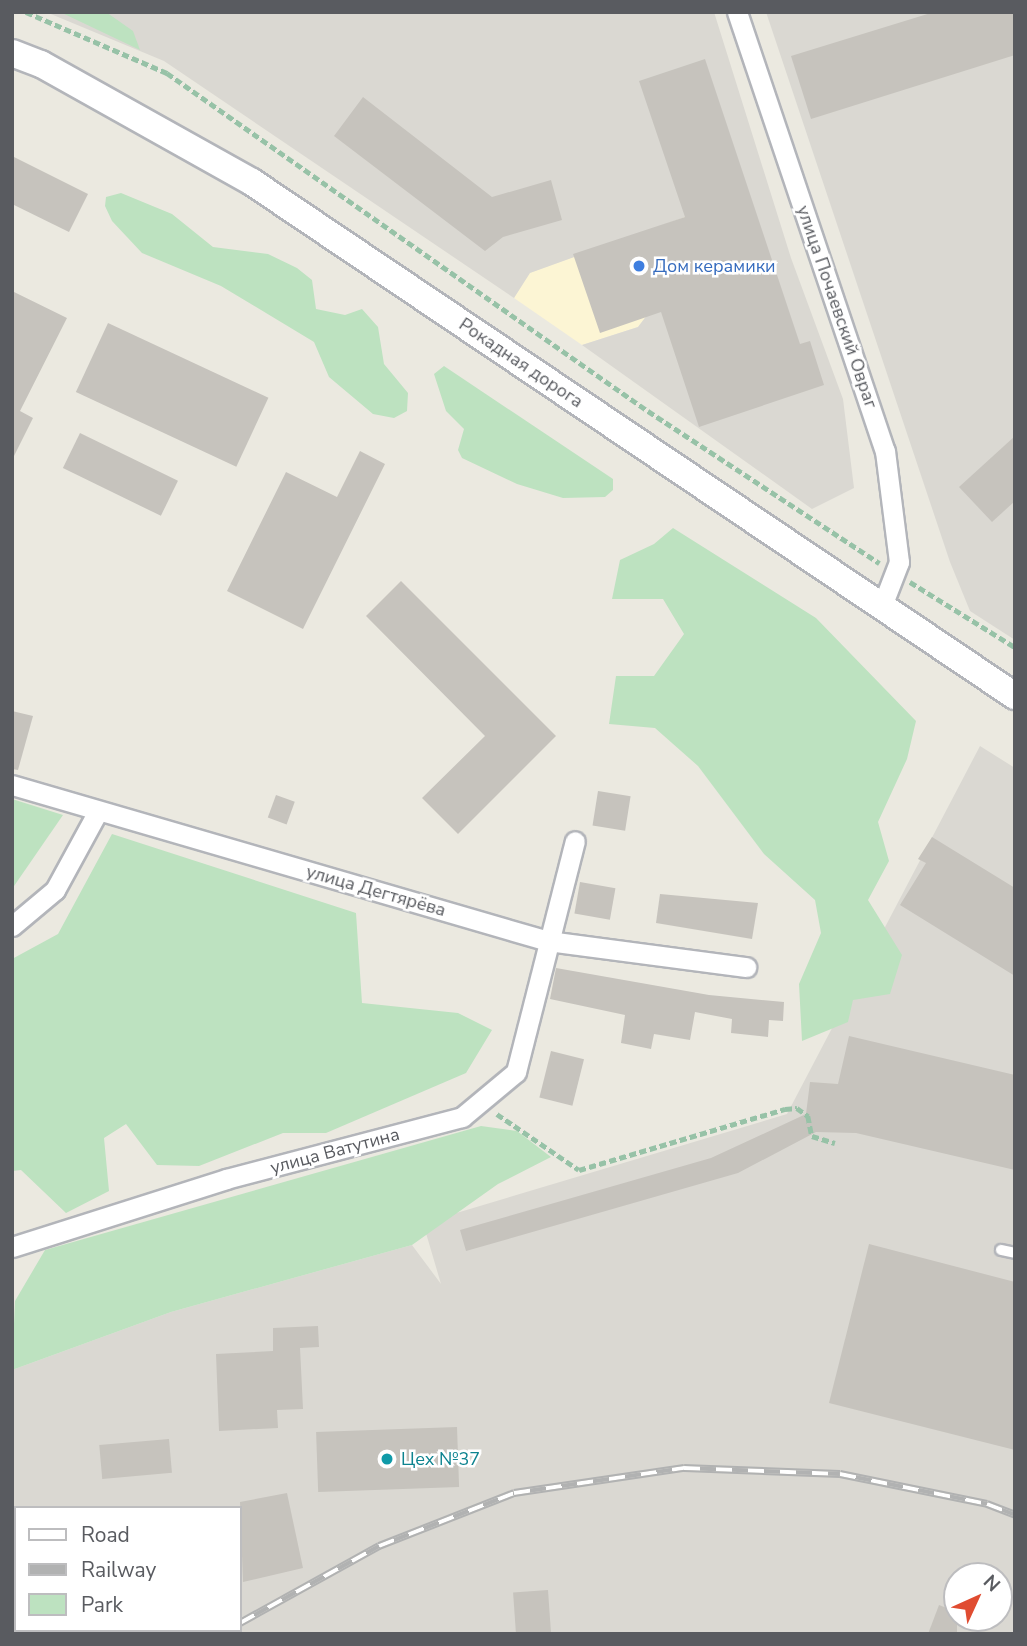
<!DOCTYPE html>
<meta charset="utf-8">
<style>
body{margin:0}
#map{position:relative;width:1027px;height:1646px;overflow:hidden;background:#ebe9e0;font-family:"Nunito Sans",sans-serif}
div>[style]{position:absolute}
[style*='--x']{left:calc(var(--x)*1px);top:calc(var(--y)*1px);width:calc(var(--w)*1px);rotate:calc(var(--a)*1deg)}
.commercial>*{inset:0;background:#fcf5d4}
.industrial>*{inset:0;background:#dad8d2}
.green>*{inset:0;background:#bde2c0}
.building>*{inset:0;background:#c6c3bd;transform-origin:0 0}
.path>*{height:4.5px;margin-top:-2.25px;transform-origin:0;background:repeating-linear-gradient(90deg,#97c2a7 0 7px,transparent 0 10.5px)}
.roads{filter:drop-shadow(2px 0 #b3b5ba) drop-shadow(-2px 0 #b3b5ba) drop-shadow(0 2px #b3b5ba) drop-shadow(0 -2px #b3b5ba)}
.lane>*{height:10px;margin:-5px;padding:0 5px;transform-origin:5px;border-radius:5px;background:#fff}
.street>*{height:19px;margin:-9.5px;padding:0 9.5px;transform-origin:9.5px;border-radius:9.5px;background:#fff}
.secondary>*{height:26px;margin:-13px;padding:0 13px;transform-origin:13px;border-radius:13px;background:#fff}
.rail>*{height:8px;margin-top:-4px;transform-origin:0;background:repeating-linear-gradient(90deg,#fff 0 16px,#b1b2b2 0 32px);box-sizing:border-box;border-block:2px solid #b1b2b2}
.dots>*{width:19px;height:19px;translate:-50% -50%;box-sizing:border-box;border:4px solid #fff;border-radius:50%}
span{translate:-50% -50%;white-space:nowrap;text-align:center;line-height:1.15;-webkit-text-stroke:5px #fff;paint-order:stroke}
.shop-label{font-size:18px;color:#366cbe}
.left{translate:0 -50%;text-align:left}
.street-label{font-size:18px;color:#595b60}
.culture-label{font-size:18px;color:#0d838f}
.frame{position:absolute;inset:0;border:14px solid #595b60;pointer-events:none}
.legend{position:absolute;left:14px;top:1506px;width:228px;height:126px;box-sizing:border-box;background:#fff;border:2px solid #bdbdbf;margin:0;padding:9px 12px;list-style:none;font-size:21px;color:#595b60}
.legend li{display:flex;align-items:center;gap:14px;height:35px}
.legend b{width:35px;border:2px solid #bdbdbf}
.north{position:absolute;left:943px;top:1562px;width:70px;height:70px;box-sizing:border-box;background:#fff;border:2px solid #bdbdbf;border-radius:50%;rotate:45deg;font-size:19px;font-weight:700;line-height:28px;text-align:center;color:#595b60}
.north::after{content:'';display:block;margin:auto;width:24px;height:32px;background:#e04c31;clip-path:polygon(50% 0,100% 100%,50% 72%,0 100%)}
</style>
<div id="map">
<div class="commercial">
<i style="clip-path:polygon(685px 217px,707px 285px,657px 302px,638px 327px,582px 345px,514px 298px,529px 273px)"></i>
</div>
<div class="industrial">
<i style="clip-path:polygon(46px 12px,714px 12px,791px 258px,843px 399px,854px 488px,812px 509px,582px 345px,638px 327px,657px 302px,707px 285px,685px 217px,530px 273px,514px 298px,164px 61px)"></i>
<i style="clip-path:polygon(766px 12px,1015px 12px,1015px 640px,970px 611px,950px 562px)"></i>
<i style="clip-path:polygon(evenodd,980px 746px,1015px 768px,1015px 1634px,12px 1634px,12px 1370px,171px 1312px,412px 1245px,441px 1284px,423px 1223px,787px 1114px,980px 746px,16px 1508px,240px 1508px,240px 1630px,16px 1630px,16px 1508px,980px 746px,957px 1576px,999px 1576px,999px 1618px,957px 1618px,957px 1576px)"></i>
</div>
<div class="green">
<i style="clip-path:polygon(60px 12px,106px 12px,133px 31px,140px 50px)"></i>
<i style="clip-path:polygon(121px 193px,172px 214px,213px 247px,268px 254px,297px 268px,312px 280px,316px 309px,345px 315px,362px 309px,378px 327px,384px 364px,408px 393px,407px 411px,394px 418px,373px 414px,329px 377px,314px 342px,221px 286px,142px 253px,112px 221px,105px 206px,106px 197px)"></i>
<i style="clip-path:polygon(444px 366px,613px 479px,613px 490px,605px 497px,563px 498px,517px 484px,462px 458px,458px 450px,464px 429px,446px 411px,434px 374px)"></i>
<i style="clip-path:polygon(673px 528px,816px 618px,916px 721px,907px 759px,878px 822px,889px 861px,868px 900px,902px 955px,890px 994px,853px 1000px,848px 1022px,802px 1041px,799px 984px,821px 933px,815px 900px,764px 854px,698px 766px,655px 728px,609px 724px,616px 676px,654px 676px,684px 634px,663px 599px,612px 599px,620px 560px,654px 544px)"></i>
<i style="clip-path:polygon(12px 799px,63px 815px,12px 889px)"></i>
<i style="clip-path:polygon(112px 834px,356px 913px,362px 1003px,458px 1013px,492px 1030px,466px 1073px,326px 1133px,283px 1133px,199px 1166px,157px 1165px,126px 1124px,104px 1138px,109px 1191px,66px 1213px,21px 1170px,12px 1171px,12px 959px,58px 934px)"></i>
<i style="clip-path:polygon(481px 1126px,517px 1131px,551px 1157px,498px 1184px,412px 1245px,171px 1312px,12px 1370px,15px 1301px,45px 1250px)"></i>
</div>
<div class="building">
<i style="clip-path:polygon(934px 12px,1015px 12px,1015px 55px,811px 119px,791px 56px)"></i>
<i style="clip-path:polygon(705px 59px,800px 344px,810px 341px,824px 385px,699px 427px,661px 312px,600px 333px,573px 254px,685px 217px,639px 81px)"></i>
<i style="clip-path:polygon(363px 97px,492px 197px,551px 180px,562px 220px,503px 237px,485px 251px,334px 136px)"></i>
<i style="clip-path:polygon(12px 156px,88px 194px,69px 232px,12px 204px)"></i>
<i style="clip-path:polygon(12px 291px,67px 318px,20px 411px,33px 418px,12px 460px)"></i>
<i style="left:108px;top:323px;width:177px;height:76px;rotate:25deg"></i>
<i style="left:80px;top:433px;width:109px;height:39px;rotate:26deg"></i>
<i style="clip-path:polygon(1015px 436px,1015px 501px,992px 522px,959px 487px)"></i>
<i style="clip-path:polygon(360px 451px,385px 464px,303px 629px,227px 591px,286px 472px,337px 497px)"></i>
<i style="clip-path:polygon(401px 581px,556px 736px,458px 834px,422px 798px,485px 736px,366px 616px)"></i>
<i style="clip-path:polygon(12px 711px,33px 716px,18px 770px,12px 769px)"></i>
<i style="left:598px;top:791px;width:33px;height:35px;rotate:9deg"></i>
<i style="left:276px;top:795px;width:20px;height:24px;rotate:20deg"></i>
<i style="clip-path:polygon(932px 837px,1015px 888px,1015px 976px,900px 905px,926px 863px,918px 859px)"></i>
<i style="left:580px;top:882px;width:36px;height:32px;rotate:10deg"></i>
<i style="clip-path:polygon(660px 894px,758px 903px,752px 939px,656px 923px)"></i>
<i style="clip-path:polygon(556px 968px,709px 995px,784px 1002px,783px 1021px,769px 1020px,768px 1037px,731px 1033px,732px 1019px,695px 1012px,690px 1040px,654px 1034px,651px 1049px,621px 1043px,625px 1015px,550px 999px)"></i>
<i style="clip-path:polygon(849px 1036px,1015px 1075px,1015px 1170px,856px 1133px,816px 1132px,738px 1173px,466px 1251px,460px 1230px,711px 1158px,806px 1114px,810px 1082px,838px 1084px)"></i>
<i style="left:551px;top:1051px;width:34px;height:48px;rotate:14deg"></i>
<i style="clip-path:polygon(869px 1244px,1015px 1282px,1015px 1450px,829px 1403px)"></i>
<i style="clip-path:polygon(318px 1326px,319px 1347px,300px 1348px,303px 1409px,277px 1410px,278px 1428px,219px 1431px,216px 1354px,273px 1351px,273px 1328px)"></i>
<i style="left:457px;top:1427px;width:60px;height:141px;rotate:88deg"></i>
<i style="left:169px;top:1439px;width:34px;height:70px;rotate:85deg"></i>
<i style="clip-path:polygon(287px 1493px,303px 1568px,243px 1582px,240px 1502px)"></i>
<i style="left:548px;top:1590px;width:44px;height:35px;rotate:86deg"></i>
<i style="clip-path:polygon(939px 1605px,957px 1612px,957px 1634px,928px 1634px)"></i>
</div>
<div class="path">
<i style="--x:26;--y:12;--w:154;--a:23.4"></i>
<i style="--x:167;--y:73;--w:588;--a:35.1"></i>
<i style="--x:648;--y:411;--w:277;--a:33.3"></i>
<i style="--x:910;--y:582;--w:123;--a:31.8"></i>
<i style="--x:497;--y:1114;--w:99;--a:34.3"></i>
<i style="--x:579;--y:1170;--w:215;--a:-16.5"></i>
<i style="--x:785;--y:1109;--w:12;--a:-5"></i>
<i style="--x:797;--y:1108;--w:14;--a:36"></i>
<i style="--x:808;--y:1116;--w:20;--a:79"></i>
<i style="--x:812;--y:1136;--w:24;--a:17"></i>
</div>
<div class="roads">
<div class="lane">
<i style="--x:1001;--y:1250;--w:14;--a:12"></i>
</div>
<div class="street">
<i style="--x:737;--y:12;--w:463;--a:71.4"></i>
<i style="--x:885;--y:451;--w:112;--a:82.8"></i>
<i style="--x:899;--y:562;--w:47;--a:111.1"></i>
<i style="--x:12;--y:785;--w:558;--a:16.23"></i>
<i style="--x:548;--y:941;--w:200;--a:7.5"></i>
<i style="--x:12;--y:926;--w:56;--a:-39.9"></i>
<i style="--x:55;--y:890;--w:90;--a:-61.4"></i>
<i style="--x:12;--y:1247;--w:225;--a:-17.6"></i>
<i style="--x:226;--y:1179;--w:244;--a:-14.7"></i>
<i style="--x:462;--y:1117;--w:70;--a:-39.8"></i>
<i style="--x:516;--y:1072;--w:238;--a:-75.7"></i>
</div>
<div class="secondary">
<i style="--x:12;--y:53;--w:31;--a:21"></i>
<i style="--x:41;--y:64;--w:242;--a:29.2"></i>
<i style="--x:252;--y:182;--w:920;--a:33.97"></i>
</div>
</div>
<div class="rail">
<i style="--x:240;--y:1623;--w:159;--a:-29"></i>
<i style="--x:379;--y:1546;--w:145;--a:-21.4"></i>
<i style="--x:514;--y:1493;--w:172;--a:-8.4"></i>
<i style="--x:684;--y:1468;--w:156;--a:2.2"></i>
<i style="--x:840;--y:1474;--w:150;--a:11.5"></i>
<i style="--x:987;--y:1504;--w:30;--a:21"></i>
<i style="--x:220;--y:1634;--w:7;--a:-34"></i>
</div>
<div class="dots">
<i style="left:639px;top:266px;background:#3f7fe0"></i>
<i style="left:387px;top:1459px;background:#0f9aa8"></i>
</div>
<div class="shop-label">
<span class="left" style="left:653px;top:266px">Дом керамики</span>
</div>
<div class="street-label">
<span style="left:837px;top:307px;rotate:71deg">улица Почаевский Овраг</span>
<span style="left:521px;top:363px;rotate:34deg">Рокадная дорога</span>
<span style="left:376px;top:891px;rotate:16deg">улица Дегтярёва</span>
<span style="left:335px;top:1151px;rotate:-15deg">улица Ватутина</span>
</div>
<div class="culture-label">
<span class="left" style="left:401px;top:1459px">Цех №37</span>
</div>
<div class="frame"></div>
<ul class="legend">
<li><b style="height:9px;background:#fff"></b>Road</li>
<li><b style="height:9px;background:#b1b2b2"></b>Railway</li>
<li><b style="height:19px;background:#bde2c0"></b>Park</li>
</ul>
<div class="north">N</div>
</div>
